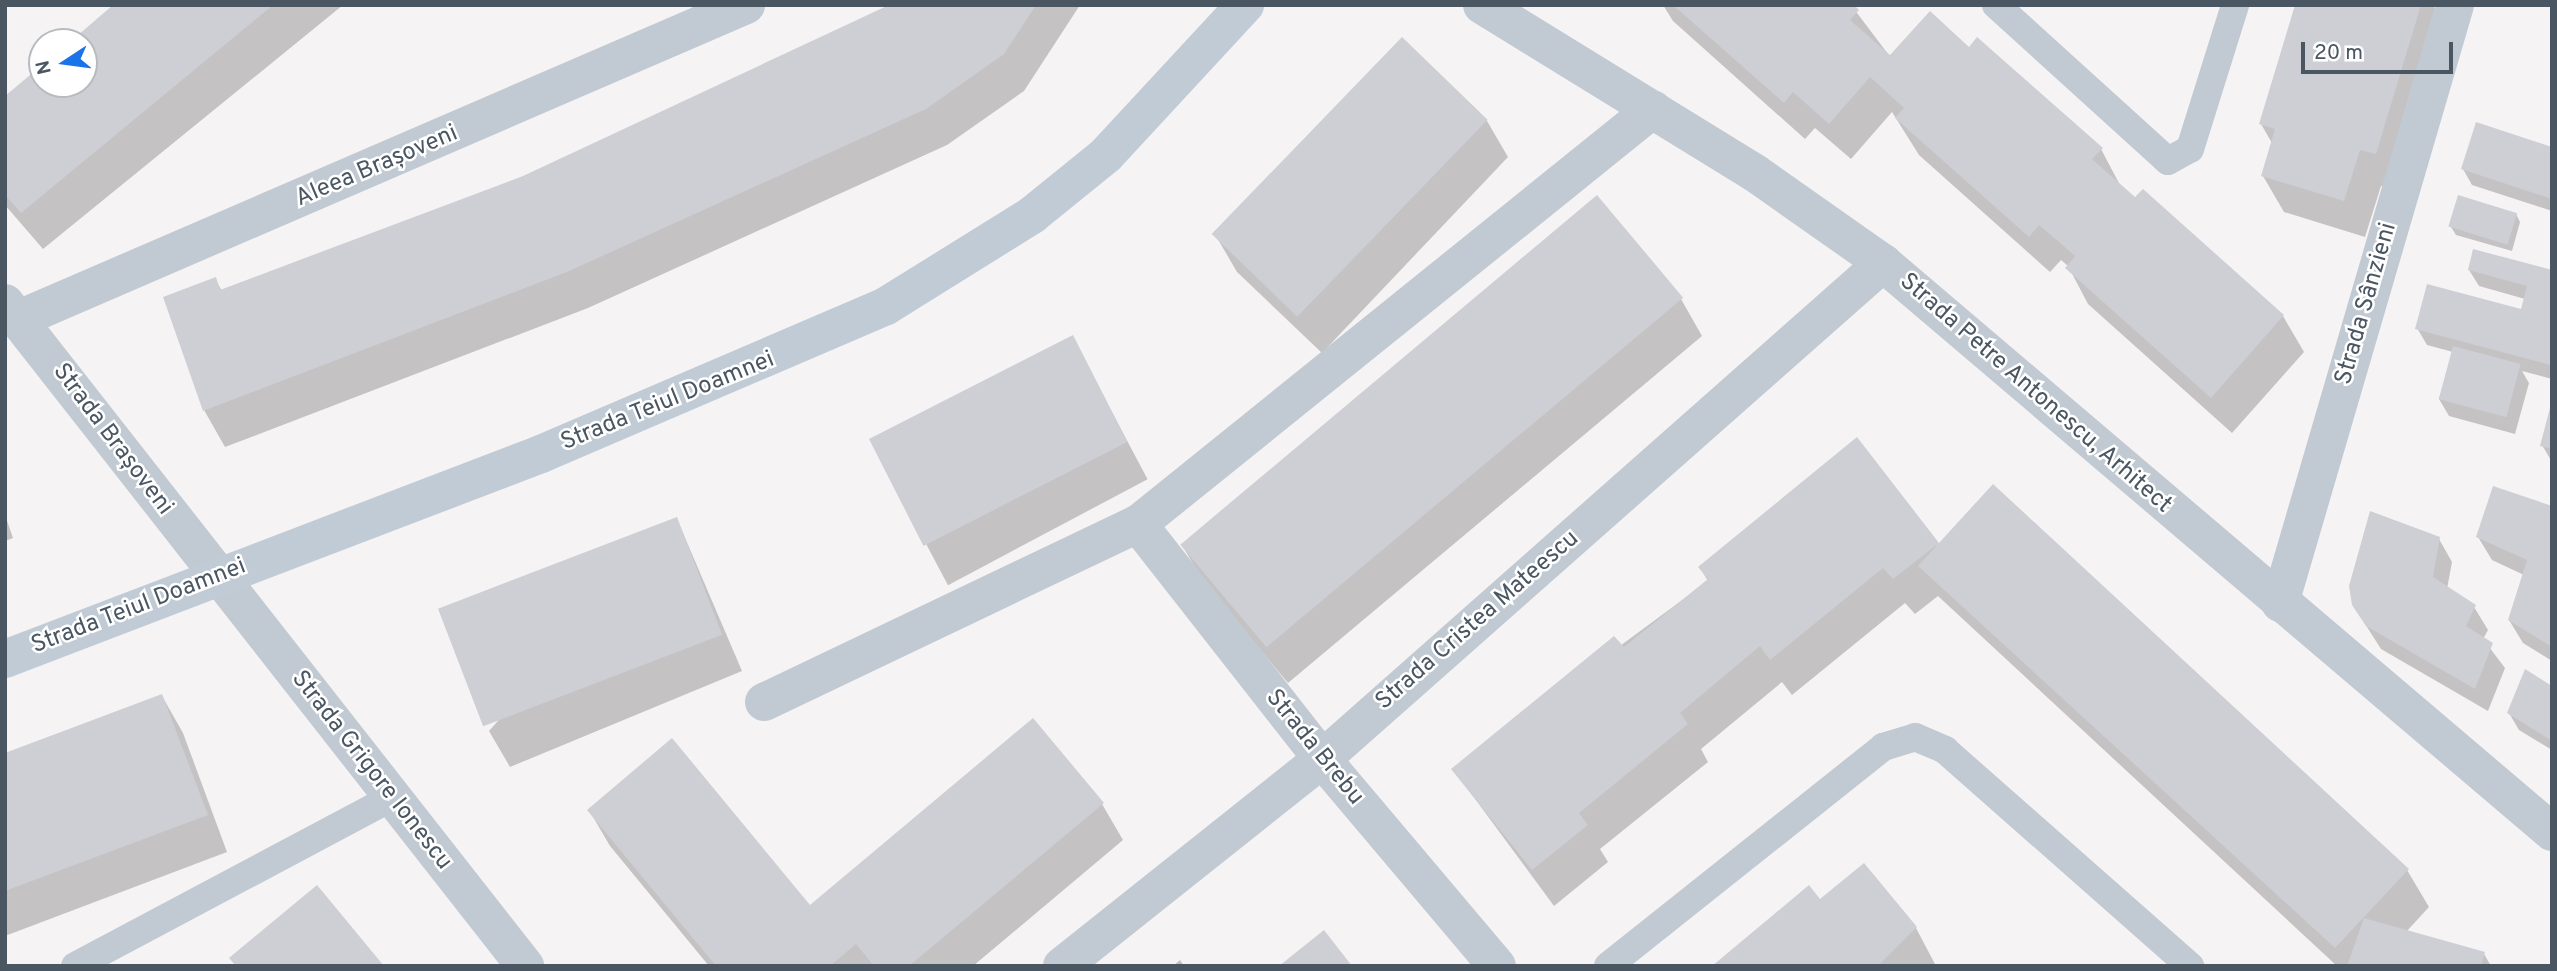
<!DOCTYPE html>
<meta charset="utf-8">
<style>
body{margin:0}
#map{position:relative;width:2557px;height:971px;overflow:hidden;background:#f5f3f3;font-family:Overpass,sans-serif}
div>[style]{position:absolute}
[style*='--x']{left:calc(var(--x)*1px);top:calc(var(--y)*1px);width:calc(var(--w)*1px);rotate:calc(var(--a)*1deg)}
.shadow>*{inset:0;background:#0003;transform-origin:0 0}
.building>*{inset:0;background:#cdcfd5;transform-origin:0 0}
.lane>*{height:28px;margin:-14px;padding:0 14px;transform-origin:14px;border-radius:14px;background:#c1cad2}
.street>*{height:38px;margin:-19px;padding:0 19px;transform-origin:19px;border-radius:19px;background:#c1cad2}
.secondary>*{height:38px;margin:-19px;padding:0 19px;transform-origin:19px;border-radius:19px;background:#c1cbd6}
span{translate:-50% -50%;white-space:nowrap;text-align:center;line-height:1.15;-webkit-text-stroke:5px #fff;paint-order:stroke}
.street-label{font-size:24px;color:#4a5661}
.frame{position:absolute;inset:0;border:7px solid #4a5661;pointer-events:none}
.north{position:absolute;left:28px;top:28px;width:70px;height:70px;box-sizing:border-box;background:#fff;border:2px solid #b7bbc0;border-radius:50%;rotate:257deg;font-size:19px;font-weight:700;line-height:28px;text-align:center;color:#4a5661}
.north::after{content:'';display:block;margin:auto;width:24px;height:32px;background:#1a73e8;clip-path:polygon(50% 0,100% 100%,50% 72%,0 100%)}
.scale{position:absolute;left:2301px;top:42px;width:152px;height:32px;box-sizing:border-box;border:4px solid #4a5661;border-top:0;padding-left:9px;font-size:21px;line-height:24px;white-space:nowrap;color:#4a5661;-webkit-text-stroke:5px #fff;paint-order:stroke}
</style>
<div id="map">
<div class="shadow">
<i style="clip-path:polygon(117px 5px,343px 5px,43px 249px,5px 205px,5px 99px,42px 68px,42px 84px,84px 84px,84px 42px,73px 42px)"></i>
<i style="clip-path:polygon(891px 5px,1080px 5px,1024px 91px,947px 145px,588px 308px,225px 447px,204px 410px,215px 279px,222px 291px,524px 177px)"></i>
<i style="clip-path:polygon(1663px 5px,1851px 5px,1891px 58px,1969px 49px,2101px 149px,2121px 187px,2283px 316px,2304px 352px,2232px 433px,2088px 304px,2068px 266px,2061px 260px,2050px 272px,1919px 155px,1892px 112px,1851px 159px,1815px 128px,1805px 139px,1673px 21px)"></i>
<i style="clip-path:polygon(2297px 5px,2433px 5px,2444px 31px,2396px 190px,2381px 186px,2365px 237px,2284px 212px,2263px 176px,2272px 143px,2261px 124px)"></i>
<i style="clip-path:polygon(1402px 40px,1487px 121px,1508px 157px,1322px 353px,1237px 272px,1216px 236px)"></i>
<i style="clip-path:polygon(2552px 149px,2552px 211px,2472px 185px,2463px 169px)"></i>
<i style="clip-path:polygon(2516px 214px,2520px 222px,2512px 251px,2456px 235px,2451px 227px)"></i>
<i style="clip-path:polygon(2469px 270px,2552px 272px,2552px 379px,2522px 371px,2529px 383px,2515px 434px,2449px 416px,2439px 399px,2453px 352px,2427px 345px,2417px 328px,2522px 311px,2525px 299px,2479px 286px)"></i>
<i style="clip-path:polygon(1681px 299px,1702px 336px,1288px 683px,1203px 581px,1182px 545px)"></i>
<i style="left:1072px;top:337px;width:161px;height:226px;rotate:62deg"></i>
<i style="clip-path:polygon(2552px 407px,2552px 462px,2542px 445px)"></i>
<i style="clip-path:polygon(2552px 508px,2552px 661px,2523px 643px,2509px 620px,2524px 575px,2492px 560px,2478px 537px)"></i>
<i style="clip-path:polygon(5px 515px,13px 538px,5px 541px)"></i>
<i style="clip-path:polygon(677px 519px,742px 671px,510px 767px,489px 731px)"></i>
<i style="clip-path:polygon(2439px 539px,2452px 562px,2447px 589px,2474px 607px,2488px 630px,2483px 639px,2505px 668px,2488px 711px,2381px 649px,2353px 605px)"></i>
<i style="clip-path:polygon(1937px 544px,2407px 870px,2429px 907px,2406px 932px,2484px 954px,2491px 966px,2337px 966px,1938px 596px,1915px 614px,1905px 603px,1792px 695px,1782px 682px,1701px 749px,1708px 762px,1600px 849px,1608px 862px,1554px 906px,1453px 769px,1708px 581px,1700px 568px)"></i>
<i style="clip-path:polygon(2552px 688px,2552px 750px,2519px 730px,2509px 713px)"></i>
<i style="clip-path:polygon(162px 696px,183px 733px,227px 852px,5px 936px,5px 755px)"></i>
<i style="clip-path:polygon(1102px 804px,1123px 840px,973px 966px,709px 966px,610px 846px,589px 810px,810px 907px)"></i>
<i style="clip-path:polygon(1863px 865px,1916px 928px,1936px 966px,1715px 966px,1820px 902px)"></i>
<i style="clip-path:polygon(1180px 960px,1184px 966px,1173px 966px)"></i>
</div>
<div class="building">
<i style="clip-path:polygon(113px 5px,273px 5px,21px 213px,5px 195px,5px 96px,42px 65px,42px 84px,84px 84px,84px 42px,70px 42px)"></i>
<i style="clip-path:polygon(889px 5px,1036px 5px,1004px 54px,926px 109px,567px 272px,203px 411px,163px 297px,216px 277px,220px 290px,523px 176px)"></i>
<i style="clip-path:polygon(1673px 5px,1854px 5px,1859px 10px,1850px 20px,1890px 55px,1930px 11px,1969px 47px,1977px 37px,2103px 148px,2092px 159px,2135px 197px,2143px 189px,2284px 315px,2211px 398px,2065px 268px,2075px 256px,2039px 225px,2029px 237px,1895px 118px,1904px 108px,1870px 77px,1829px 124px,1793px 92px,1784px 103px)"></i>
<i style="clip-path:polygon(2295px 5px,2421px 5px,2376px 154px,2360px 150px,2344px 201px,2261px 176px,2275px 129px,2259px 124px)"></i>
<i style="left:1402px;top:37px;width:119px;height:274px;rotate:44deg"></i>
<i style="clip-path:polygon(2476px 122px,2552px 147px,2552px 199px,2461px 169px)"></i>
<i style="left:1597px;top:195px;width:134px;height:544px;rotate:50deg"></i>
<i style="left:2458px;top:195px;width:62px;height:33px;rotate:17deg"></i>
<i style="clip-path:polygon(2473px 249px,2552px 270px,2550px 365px,2415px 329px,2427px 284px,2521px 309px,2527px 286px,2468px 270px)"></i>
<i style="left:1073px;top:335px;width:120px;height:229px;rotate:63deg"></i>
<i style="left:2453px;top:346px;width:70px;height:55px;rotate:15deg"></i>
<i style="clip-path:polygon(2551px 404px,2552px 404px,2552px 449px,2540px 446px)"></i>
<i style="clip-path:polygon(1857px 437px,1939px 543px,1993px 484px,2409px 869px,2335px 948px,1918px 566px,1939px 543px,1893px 579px,1883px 568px,1770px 660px,1760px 646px,1680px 713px,1688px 724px,1579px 813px,1588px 825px,1532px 870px,1451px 769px,1614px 636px,1624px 647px,1708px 579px,1698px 567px)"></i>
<i style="clip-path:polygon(2493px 486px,2552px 506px,2552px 647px,2508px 620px,2527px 560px,2476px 537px)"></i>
<i style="clip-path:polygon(2370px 511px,2440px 537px,2433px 577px,2476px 605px,2466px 626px,2493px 643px,2475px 689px,2366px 626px,2352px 605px,2349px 586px)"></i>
<i style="left:677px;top:517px;width:126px;height:256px;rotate:69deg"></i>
<i style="clip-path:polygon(2525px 669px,2552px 686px,2552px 741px,2507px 713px)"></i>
<i style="clip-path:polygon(162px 694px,208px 815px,5px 891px,5px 753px)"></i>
<i style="clip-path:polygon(1033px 718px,1104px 803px,909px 966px,874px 966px,856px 944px,830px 966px,716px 966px,587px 810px,672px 738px,810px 905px)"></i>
<i style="clip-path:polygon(1864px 863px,1917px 927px,1878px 966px,1712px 966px,1809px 885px,1820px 899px)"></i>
<i style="clip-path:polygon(317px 885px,384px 966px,236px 966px,229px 958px)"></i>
<i style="clip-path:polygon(2364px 918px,2485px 952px,2481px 966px,2347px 966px)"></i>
<i style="clip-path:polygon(1324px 930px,1352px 966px,1279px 966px)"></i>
</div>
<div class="lane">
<i style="--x:1996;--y:5;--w:232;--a:42.2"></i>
<i style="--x:2168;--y:161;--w:25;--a:-29"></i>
<i style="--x:2190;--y:149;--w:151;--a:-72.6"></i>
<i style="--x:75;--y:966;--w:360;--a:-28"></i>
<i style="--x:1608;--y:966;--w:352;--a:-38.5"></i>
<i style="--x:1883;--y:747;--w:34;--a:-17"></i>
<i style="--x:1915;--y:737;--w:33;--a:23"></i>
<i style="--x:1945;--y:750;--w:327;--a:41.4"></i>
</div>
<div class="street">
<i style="--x:1482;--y:5;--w:321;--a:31.6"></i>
<i style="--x:1755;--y:173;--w:156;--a:35.1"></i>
<i style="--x:1883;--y:263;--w:878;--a:40.38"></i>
<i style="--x:5;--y:303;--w:843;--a:51.89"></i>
<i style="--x:19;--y:319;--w:792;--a:-23.36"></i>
<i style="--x:1138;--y:524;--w:298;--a:51.9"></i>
<i style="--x:1322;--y:759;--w:271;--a:49.8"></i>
<i style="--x:2280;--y:603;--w:623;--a:-73.69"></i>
<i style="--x:764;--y:702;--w:414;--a:-25.5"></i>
<i style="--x:1138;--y:524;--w:661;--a:-38.86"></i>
<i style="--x:1062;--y:966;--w:332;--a:-38.5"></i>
<i style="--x:1322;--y:759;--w:749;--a:-41.48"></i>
</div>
<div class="secondary">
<i style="--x:5;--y:659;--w:574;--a:-20.93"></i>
<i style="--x:541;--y:454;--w:375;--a:-23.2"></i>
<i style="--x:886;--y:306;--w:172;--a:-31.9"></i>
<i style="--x:1032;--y:215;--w:95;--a:-39"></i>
<i style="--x:1106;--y:155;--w:205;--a:-47.2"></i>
</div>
<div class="street-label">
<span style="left:377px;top:167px;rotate:-23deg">Aleea Brașoveni</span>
<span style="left:2367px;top:304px;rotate:-74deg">Strada Sânzieni</span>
<span style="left:2035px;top:394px;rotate:41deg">Strada Petre Antonescu, Arhitect</span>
<span style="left:668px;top:402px;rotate:-22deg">Strada Teiul Doamnei</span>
<span style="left:112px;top:440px;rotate:53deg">Strada Brașoveni</span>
<span style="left:139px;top:607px;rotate:-21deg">Strada Teiul Doamnei</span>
<span style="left:1478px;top:621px;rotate:-41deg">Strada Cristea Mateescu</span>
<span style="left:1314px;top:748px;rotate:51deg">Strada Brebu</span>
<span style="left:371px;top:771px;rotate:52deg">Strada Grigore Ionescu</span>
</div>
<div class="frame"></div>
<div class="north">N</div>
<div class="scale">20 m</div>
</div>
